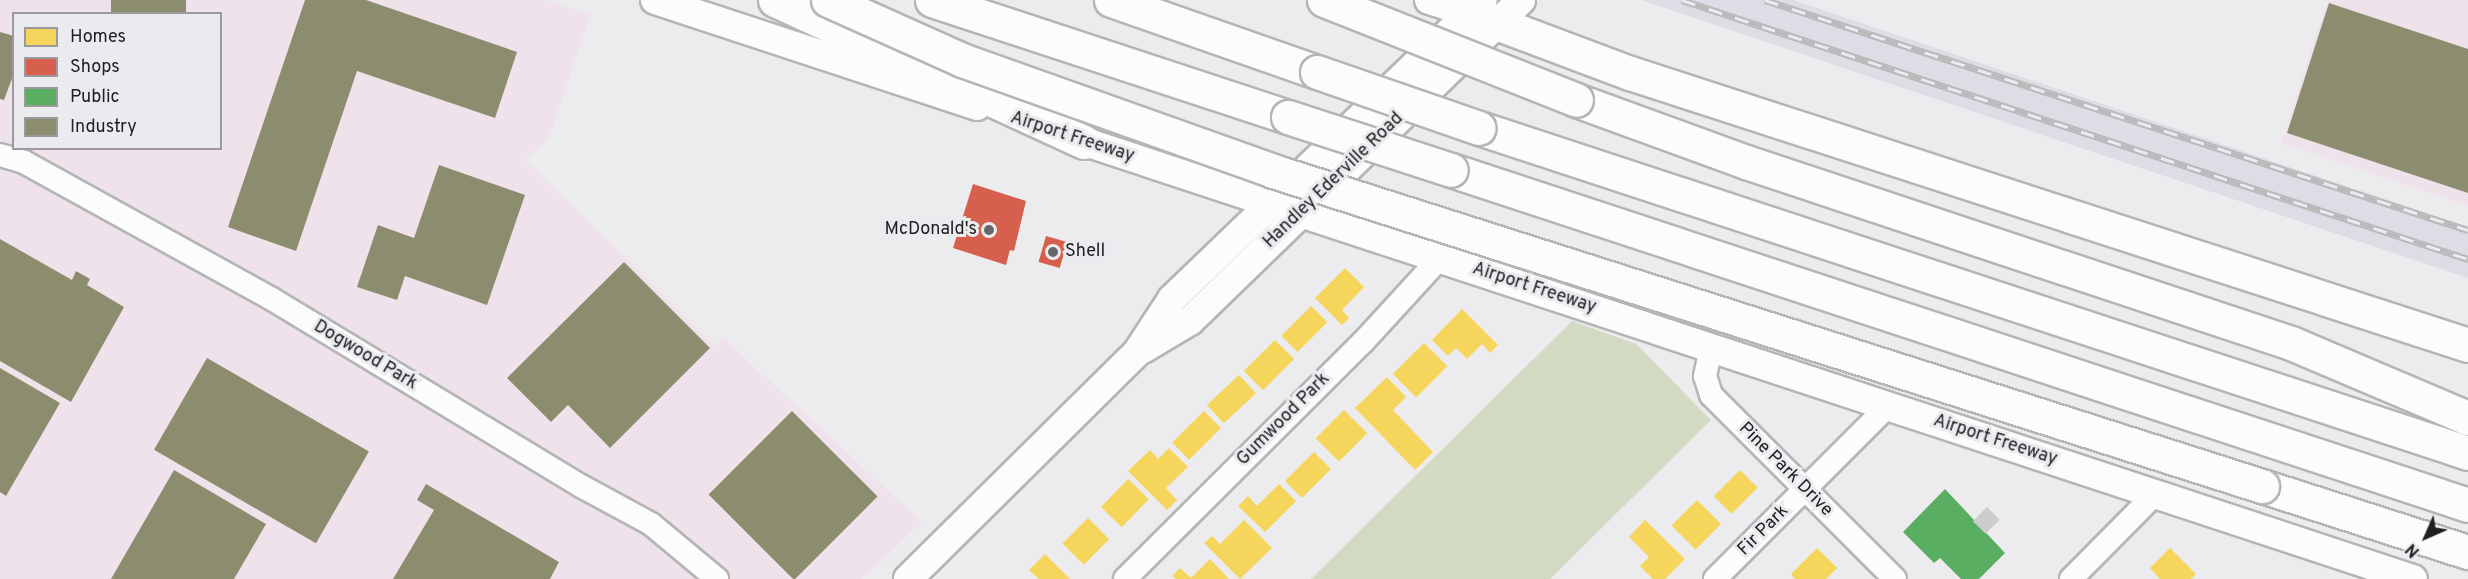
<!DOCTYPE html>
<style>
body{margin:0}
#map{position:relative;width:2468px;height:579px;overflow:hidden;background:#ececee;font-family:Overpass,sans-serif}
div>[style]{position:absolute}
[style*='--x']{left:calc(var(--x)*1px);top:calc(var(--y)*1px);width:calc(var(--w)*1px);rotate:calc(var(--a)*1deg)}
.built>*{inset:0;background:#dddee5}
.industrial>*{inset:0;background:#efe2ea}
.green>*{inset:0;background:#d3dac4}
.homes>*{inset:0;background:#f6d55c;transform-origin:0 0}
.shops>*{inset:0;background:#d6604d;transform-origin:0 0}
.public>*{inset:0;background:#5aae61}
.industry>*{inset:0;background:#8c8c6e;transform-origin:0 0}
.building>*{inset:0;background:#ccc;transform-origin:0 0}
.roads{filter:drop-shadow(2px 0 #b4b5b6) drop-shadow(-2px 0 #b4b5b6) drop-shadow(0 2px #b4b5b6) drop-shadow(0 -2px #b4b5b6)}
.minor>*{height:22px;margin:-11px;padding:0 11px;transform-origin:11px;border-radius:11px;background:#fcfcfc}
.major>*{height:28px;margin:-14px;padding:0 14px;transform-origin:14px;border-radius:14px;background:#fcfcfc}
.highway>*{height:33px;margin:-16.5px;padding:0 16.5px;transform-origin:16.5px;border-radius:16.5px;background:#fcfcfc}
.rail>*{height:7px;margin-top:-3.5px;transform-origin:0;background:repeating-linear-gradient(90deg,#ebebef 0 14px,#b9b9ba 0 28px);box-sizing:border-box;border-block:2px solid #b9b9ba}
.bridges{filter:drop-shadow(2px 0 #b4b5b6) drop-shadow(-2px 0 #b4b5b6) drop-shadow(0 2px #b4b5b6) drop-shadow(0 -2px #b4b5b6)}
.highway-bridge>*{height:33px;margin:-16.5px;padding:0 16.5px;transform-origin:16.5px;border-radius:16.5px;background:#fcfcfc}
.dots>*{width:16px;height:16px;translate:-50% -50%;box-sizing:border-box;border:3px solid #ebebef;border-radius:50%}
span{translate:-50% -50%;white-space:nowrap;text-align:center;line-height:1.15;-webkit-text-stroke:6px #ebebef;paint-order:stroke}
.street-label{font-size:18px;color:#202022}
.poi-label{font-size:18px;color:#202022}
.right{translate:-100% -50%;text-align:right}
.left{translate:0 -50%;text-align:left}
.legend{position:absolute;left:12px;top:12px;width:210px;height:138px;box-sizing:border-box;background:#ebebef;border:2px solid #9a9a9d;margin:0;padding:8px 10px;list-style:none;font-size:18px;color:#202022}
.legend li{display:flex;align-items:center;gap:12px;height:30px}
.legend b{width:30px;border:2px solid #9a9a9d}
.north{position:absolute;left:2396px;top:507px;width:60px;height:60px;-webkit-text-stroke:4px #ebebef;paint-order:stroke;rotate:225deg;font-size:16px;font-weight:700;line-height:24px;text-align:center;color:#202022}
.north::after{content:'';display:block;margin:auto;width:21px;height:27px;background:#202022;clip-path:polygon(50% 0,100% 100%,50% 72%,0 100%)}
</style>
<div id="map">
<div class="built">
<i style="clip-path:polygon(1641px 0,1793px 0,2468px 227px,2468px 278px)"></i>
</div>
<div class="industrial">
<i style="clip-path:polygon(evenodd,0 0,546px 0,590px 15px,549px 138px,526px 160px,714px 346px,723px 338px,922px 522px,862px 579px,0 579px,0 0,14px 14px,220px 14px,220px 148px,14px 148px,14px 14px)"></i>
<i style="clip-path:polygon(2328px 0,2468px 0,2468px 206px,2281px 143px)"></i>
</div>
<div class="green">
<i style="clip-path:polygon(1572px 321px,1636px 344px,1711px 420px,1550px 579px,1311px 579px)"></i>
</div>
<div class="homes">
<i style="clip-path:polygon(1345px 268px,1364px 287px,1342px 310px,1349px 318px,1342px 325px,1315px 298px)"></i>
<i style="left:1311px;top:306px;width:23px;height:42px;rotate:45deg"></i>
<i style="clip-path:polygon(1462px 309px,1498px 345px,1490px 353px,1482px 344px,1467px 359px,1456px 348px,1448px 356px,1432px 340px)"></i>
<i style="left:1275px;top:340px;width:27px;height:44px;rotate:45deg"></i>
<i style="left:1424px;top:343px;width:33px;height:44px;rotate:45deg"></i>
<i style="left:1239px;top:375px;width:25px;height:44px;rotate:47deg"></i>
<i style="clip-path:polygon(1387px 377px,1406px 397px,1393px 410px,1433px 452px,1415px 470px,1355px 408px)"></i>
<i style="left:1344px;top:410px;width:33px;height:40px;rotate:45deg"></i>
<i style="left:1204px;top:411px;width:24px;height:45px;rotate:45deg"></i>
<i style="clip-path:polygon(1169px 448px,1188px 467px,1166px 488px,1177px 500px,1167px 510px,1128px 471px,1150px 450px,1158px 459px)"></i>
<i style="left:1314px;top:452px;width:24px;height:41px;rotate:45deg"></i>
<i style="left:1740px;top:470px;width:25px;height:37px;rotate:45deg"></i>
<i style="left:1128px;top:479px;width:29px;height:39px;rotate:44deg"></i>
<i style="clip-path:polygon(1279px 484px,1296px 501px,1265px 532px,1238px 506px,1248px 496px,1257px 506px)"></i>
<i style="left:1697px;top:500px;width:34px;height:36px;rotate:45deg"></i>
<i style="left:1088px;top:518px;width:30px;height:36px;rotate:45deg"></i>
<i style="clip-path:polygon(1244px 520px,1272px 548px,1240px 579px,1204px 543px,1212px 536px,1220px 544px)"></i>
<i style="clip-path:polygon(1645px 520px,1685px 559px,1665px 579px,1653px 579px,1640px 566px,1649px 557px,1629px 537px)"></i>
<i style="clip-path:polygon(1817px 548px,1837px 568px,1826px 579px,1795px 579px,1791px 574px)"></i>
<i style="clip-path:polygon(2170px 548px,2196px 574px,2191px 579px,2160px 579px,2150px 568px)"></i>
<i style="clip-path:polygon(1045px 554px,1070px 579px,1039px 579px,1029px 570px)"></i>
<i style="clip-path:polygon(1210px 559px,1229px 579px,1176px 579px,1172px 576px,1180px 568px,1191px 578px)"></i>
</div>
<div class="shops">
<i style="clip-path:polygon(973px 184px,1026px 201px,1014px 251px,1010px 250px,1006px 265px,953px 248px)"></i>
<i style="left:1046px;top:236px;width:22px;height:27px;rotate:16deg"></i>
</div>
<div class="public">
<i style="clip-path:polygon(1945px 489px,2005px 553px,1979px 579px,1961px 579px,1940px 558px,1934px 563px,1903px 532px)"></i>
</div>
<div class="industry">
<i style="left:111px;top:0;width:75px;height:15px"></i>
<i style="clip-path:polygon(305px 0,366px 0,517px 52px,495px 118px,357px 71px,296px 251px,228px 227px)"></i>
<i style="clip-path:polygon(2329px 3px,2468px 49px,2468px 193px,2287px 133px)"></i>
<i style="clip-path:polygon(0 32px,14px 36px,14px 73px,4px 100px,0 99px)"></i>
<i style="clip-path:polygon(439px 165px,525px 195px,487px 305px,405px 276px,397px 300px,357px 287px,378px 225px,414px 238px)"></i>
<i style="clip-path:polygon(0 239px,72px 280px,76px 271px,90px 279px,87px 285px,124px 307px,71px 402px,0 361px)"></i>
<i style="clip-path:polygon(624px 262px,710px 348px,610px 448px,568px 405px,551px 422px,507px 378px)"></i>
<i style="left:207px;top:358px;width:187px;height:106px;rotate:30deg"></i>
<i style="clip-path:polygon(0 368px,60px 403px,6px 496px,0 492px)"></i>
<i style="left:792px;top:411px;width:121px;height:118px;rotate:45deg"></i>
<i style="clip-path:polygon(174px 470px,266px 524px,234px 579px,111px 579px)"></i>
<i style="clip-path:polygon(426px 484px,559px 562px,550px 579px,393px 579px,434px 510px,417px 500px)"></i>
</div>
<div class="building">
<i style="left:1987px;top:507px;width:18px;height:20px;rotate:45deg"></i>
</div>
<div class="roads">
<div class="minor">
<i style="--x:0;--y:155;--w:25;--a:16"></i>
<i style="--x:24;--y:162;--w:283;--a:28.9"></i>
<i style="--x:272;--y:299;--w:361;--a:31.2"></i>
<i style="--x:581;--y:486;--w:80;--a:28.5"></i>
<i style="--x:651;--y:524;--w:86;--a:39.8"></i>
<i style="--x:1711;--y:348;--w:29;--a:102"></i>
<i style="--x:1705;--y:376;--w:20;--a:72"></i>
<i style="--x:1711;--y:395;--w:260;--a:45"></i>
<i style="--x:1125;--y:579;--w:336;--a:-44.9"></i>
<i style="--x:1363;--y:342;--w:114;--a:-47.5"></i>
<i style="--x:1715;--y:579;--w:245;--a:-45"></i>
<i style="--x:2071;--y:579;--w:120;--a:-45.3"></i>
</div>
<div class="major">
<i style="--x:655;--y:0;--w:339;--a:18.2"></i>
<i style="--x:1429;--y:0;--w:43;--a:17.6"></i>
<i style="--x:1064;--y:135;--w:1420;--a:18.22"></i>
<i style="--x:1143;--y:349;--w:55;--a:-30.8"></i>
<i style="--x:1190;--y:321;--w:461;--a:-44.1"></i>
<i style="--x:908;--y:579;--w:324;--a:-44.7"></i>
<i style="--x:1138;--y:351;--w:62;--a:-56.8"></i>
<i style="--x:1172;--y:299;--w:431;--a:-43.9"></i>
</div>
<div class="highway">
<i style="--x:775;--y:0;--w:340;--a:24.7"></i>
<i style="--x:932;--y:0;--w:375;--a:18.2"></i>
<i style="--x:1111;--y:0;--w:218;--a:19.3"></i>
<i style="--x:1470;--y:13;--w:171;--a:20.6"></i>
<i style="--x:1630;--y:73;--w:881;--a:17.98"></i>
<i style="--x:1576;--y:100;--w:181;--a:20"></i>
<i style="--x:1746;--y:162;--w:574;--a:18.37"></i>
<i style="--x:2291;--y:343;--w:192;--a:23"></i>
<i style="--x:1479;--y:128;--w:1041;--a:18.19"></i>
<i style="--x:1451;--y:170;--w:1071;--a:18.23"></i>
<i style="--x:2262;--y:486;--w:216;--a:17.8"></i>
</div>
</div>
<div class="rail">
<i style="--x:1682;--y:0;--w:828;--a:18.24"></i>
<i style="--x:1765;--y:0;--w:740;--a:18.12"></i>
</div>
<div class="bridges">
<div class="highway-bridge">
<i style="--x:828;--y:0;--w:147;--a:24.1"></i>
<i style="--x:962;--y:60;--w:330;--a:19.6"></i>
<i style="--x:1273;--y:171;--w:1038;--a:17.67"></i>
<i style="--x:1324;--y:0;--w:271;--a:21.6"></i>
<i style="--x:1317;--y:72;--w:171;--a:19.1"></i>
<i style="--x:1288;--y:117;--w:171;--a:18"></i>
</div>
</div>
<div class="dots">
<i style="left:989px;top:230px;background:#676769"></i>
<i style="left:1053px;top:252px;background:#676769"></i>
</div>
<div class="street-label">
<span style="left:1072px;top:138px;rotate:18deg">Airport Freeway</span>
<span style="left:1334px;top:181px;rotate:-44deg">Handley Ederville Road</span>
<span style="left:1534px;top:289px;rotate:18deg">Airport Freeway</span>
<span style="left:365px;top:356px;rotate:31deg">Dogwood Park</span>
<span style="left:1284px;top:420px;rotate:-45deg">Gumwood Park</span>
<span style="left:1995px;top:441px;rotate:18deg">Airport Freeway</span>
<span style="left:1785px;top:470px;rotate:45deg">Pine Park Drive</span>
<span style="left:1764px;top:531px;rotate:-45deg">Fir Park</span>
</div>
<div class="poi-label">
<span class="right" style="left:977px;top:230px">McDonald's</span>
<span class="left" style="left:1065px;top:252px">Shell</span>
</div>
<ul class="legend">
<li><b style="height:16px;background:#f6d55c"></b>Homes</li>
<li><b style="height:16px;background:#d6604d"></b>Shops</li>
<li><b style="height:16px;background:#5aae61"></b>Public</li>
<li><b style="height:16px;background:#8c8c6e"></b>Industry</li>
</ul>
<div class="north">N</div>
</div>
